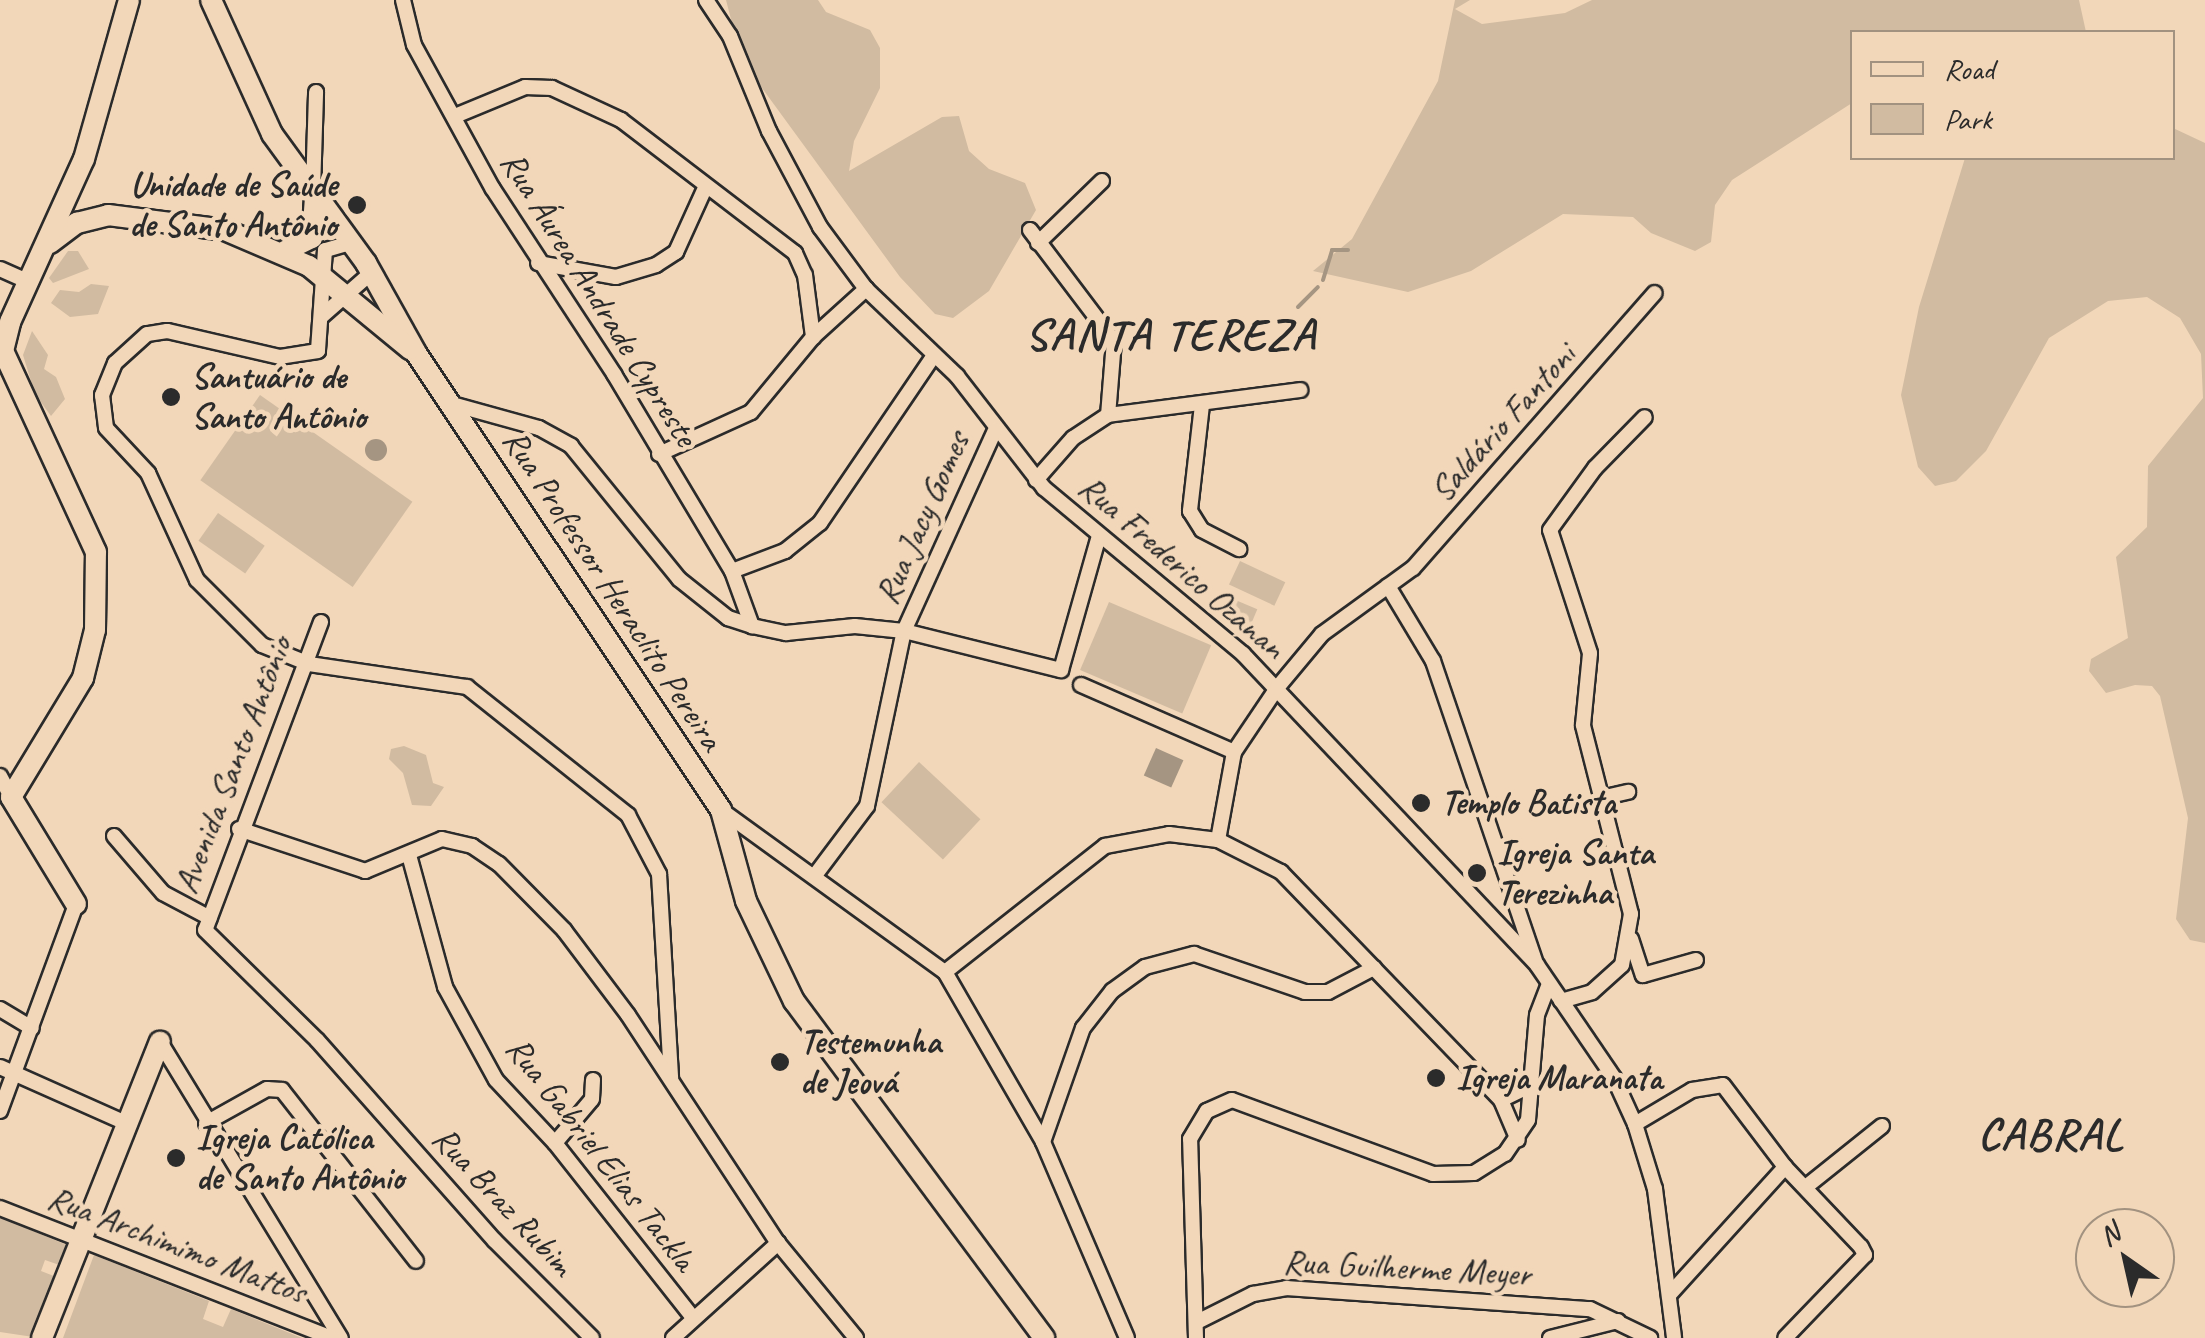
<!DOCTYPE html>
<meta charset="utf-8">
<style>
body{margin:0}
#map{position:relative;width:2205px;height:1338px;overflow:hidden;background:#f2d7b9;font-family:Caveat,sans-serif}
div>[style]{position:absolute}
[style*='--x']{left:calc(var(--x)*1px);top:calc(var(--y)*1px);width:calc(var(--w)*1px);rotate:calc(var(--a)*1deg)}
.green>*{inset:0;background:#d1bba1;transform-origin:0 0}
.water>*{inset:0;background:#a59582;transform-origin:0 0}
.round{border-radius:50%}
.stream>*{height:4px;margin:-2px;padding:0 2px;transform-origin:2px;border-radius:2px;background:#a59582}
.roads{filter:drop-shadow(2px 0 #2b2b2b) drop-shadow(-2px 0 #2b2b2b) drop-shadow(0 2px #2b2b2b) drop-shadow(0 -2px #2b2b2b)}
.street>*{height:14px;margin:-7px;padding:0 7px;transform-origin:7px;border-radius:7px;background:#f2d7b9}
.secondary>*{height:20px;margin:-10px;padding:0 10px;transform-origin:10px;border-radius:10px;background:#f2d7b9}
.dots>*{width:28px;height:28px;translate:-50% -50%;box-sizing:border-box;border:5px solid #f2d7b9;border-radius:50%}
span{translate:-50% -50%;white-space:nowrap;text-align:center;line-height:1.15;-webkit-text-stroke:9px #f2d7b9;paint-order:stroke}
.poi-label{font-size:35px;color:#2b2b2b;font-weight:700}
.right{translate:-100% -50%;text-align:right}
.left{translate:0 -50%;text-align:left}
.street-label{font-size:35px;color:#2b2b2b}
.district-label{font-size:45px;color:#2b2b2b;font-weight:700;letter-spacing:2.5px}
.legend{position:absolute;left:1850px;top:30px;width:325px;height:130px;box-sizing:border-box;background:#f2d7b9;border:2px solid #a29280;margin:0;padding:12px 18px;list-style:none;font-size:30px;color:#2b2b2b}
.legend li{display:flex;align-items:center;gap:20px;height:50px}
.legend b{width:50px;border:2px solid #a29280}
.north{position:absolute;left:2075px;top:1208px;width:100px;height:100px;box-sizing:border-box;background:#f2d7b9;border:2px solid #a29280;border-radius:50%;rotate:326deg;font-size:28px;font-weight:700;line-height:40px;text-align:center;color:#2b2b2b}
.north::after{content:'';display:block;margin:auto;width:35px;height:45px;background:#2b2b2b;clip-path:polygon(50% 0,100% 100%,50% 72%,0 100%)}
</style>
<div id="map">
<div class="green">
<i style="clip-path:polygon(726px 0,818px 0,826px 12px,870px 30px,880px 48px,880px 88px,854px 141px,849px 171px,942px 117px,959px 116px,969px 151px,989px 169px,1025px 183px,1036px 210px,989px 291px,953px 318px,935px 314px,900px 277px,759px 84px,739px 50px)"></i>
<i style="clip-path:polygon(1455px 0,1470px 0,1455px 9px,1482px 24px,1565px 13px,1592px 0,2079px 0,2086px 32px,1852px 32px,1852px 103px,1732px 180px,1715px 205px,1711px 242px,1695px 251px,1651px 233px,1633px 217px,1563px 214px,1471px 271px,1408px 292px,1313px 271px,1352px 239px,1438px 81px)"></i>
<i style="clip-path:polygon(2173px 128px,2205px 143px,2205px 943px,2190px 940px,2176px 919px,2188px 818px,2160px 696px,2152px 686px,2135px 685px,2106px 693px,2089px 671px,2091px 659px,2128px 638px,2116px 557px,2147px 527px,2148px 466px,2203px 398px,2201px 354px,2180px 318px,2147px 297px,2108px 301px,2049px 338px,1986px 451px,1956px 481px,1935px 486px,1918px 467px,1901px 395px,1919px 307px,1965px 158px,2172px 158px)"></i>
<i style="clip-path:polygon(68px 251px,78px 251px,89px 269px,53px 283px,49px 278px)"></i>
<i style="clip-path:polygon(91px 284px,109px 286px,98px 314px,70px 317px,51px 303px,60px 290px,79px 292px)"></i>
<i style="clip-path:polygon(32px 331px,48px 355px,44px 369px,56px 377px,65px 399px,51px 416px,35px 394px,23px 355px)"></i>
<i style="left:260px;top:395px;width:186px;height:104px;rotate:35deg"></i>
<i style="left:218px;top:513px;width:57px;height:34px;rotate:35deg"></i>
<i style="left:1240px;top:561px;width:50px;height:26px;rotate:25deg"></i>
<i style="left:1226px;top:596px;width:34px;height:17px;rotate:23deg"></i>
<i style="left:1109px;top:602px;width:111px;height:74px;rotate:23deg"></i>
<i style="clip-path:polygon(404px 746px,426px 755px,433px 783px,444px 787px,431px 806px,412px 805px,403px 773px,389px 759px,391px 749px)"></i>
<i style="left:919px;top:762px;width:84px;height:55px;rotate:43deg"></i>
<i style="clip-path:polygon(0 1217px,76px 1249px,68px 1268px,45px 1260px,41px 1271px,64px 1280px,40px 1338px,0 1332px)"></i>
<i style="clip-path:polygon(94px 1255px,209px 1301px,203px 1319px,223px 1327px,231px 1309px,302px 1338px,63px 1338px)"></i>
</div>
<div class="water">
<i class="round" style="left:365px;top:439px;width:22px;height:22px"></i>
<i style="left:1156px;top:748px;width:30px;height:30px;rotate:24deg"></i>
</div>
<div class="stream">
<i style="--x:1323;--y:280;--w:31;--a:-73"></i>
<i style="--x:1332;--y:250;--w:16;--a:0"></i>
<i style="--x:1298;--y:307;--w:28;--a:-45"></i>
</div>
<div class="roads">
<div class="street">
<i style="--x:403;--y:0;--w:46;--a:76.3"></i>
<i style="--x:414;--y:45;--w:164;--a:61.3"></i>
<i style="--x:493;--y:189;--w:221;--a:56.8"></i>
<i style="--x:614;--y:374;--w:230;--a:59.1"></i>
<i style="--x:732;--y:571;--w:59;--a:70"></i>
<i style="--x:706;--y:0;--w:43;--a:56.3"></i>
<i style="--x:730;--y:36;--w:103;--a:67.7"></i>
<i style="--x:769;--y:131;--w:109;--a:62"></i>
<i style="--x:820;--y:227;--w:77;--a:53.4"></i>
<i style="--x:866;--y:289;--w:126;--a:43.7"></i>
<i style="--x:957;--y:376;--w:142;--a:52.2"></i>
<i style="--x:1044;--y:488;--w:259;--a:39.8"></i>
<i style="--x:1243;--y:654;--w:428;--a:46.6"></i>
<i style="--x:1537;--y:965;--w:137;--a:55.7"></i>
<i style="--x:1614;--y:1078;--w:51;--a:65.5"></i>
<i style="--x:1635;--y:1124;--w:68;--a:72.9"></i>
<i style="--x:1655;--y:1189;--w:150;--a:82.7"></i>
<i style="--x:455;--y:116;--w:76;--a:-22.5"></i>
<i style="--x:525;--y:87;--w:27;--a:2"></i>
<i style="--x:552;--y:88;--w:76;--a:24.9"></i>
<i style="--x:621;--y:120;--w:219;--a:37.4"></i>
<i style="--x:795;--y:253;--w:24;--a:66"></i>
<i style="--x:805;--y:275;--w:63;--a:82.6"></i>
<i style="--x:313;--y:190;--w:98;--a:-88.2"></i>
<i style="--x:1030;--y:230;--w:139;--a:52.9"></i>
<i style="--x:1114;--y:341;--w:74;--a:94.6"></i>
<i style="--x:350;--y:243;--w:26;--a:164"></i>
<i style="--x:325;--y:250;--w:101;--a:94"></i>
<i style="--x:318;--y:351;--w:38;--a:171"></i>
<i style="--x:280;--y:357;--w:116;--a:-167"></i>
<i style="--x:167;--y:331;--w:20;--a:171"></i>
<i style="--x:147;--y:334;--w:43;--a:137.8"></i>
<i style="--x:115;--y:363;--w:35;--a:112"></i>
<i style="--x:102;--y:395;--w:33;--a:83"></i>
<i style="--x:106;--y:428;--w:62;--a:47"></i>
<i style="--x:148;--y:473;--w:118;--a:65.4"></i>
<i style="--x:197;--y:580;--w:92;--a:45"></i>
<i style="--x:262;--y:645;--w:51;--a:22"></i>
<i style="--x:309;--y:664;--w:160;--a:8.3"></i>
<i style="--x:467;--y:687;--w:206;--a:38.5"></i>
<i style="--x:628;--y:815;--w:67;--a:62.3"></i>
<i style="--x:659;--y:874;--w:205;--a:86.6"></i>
<i style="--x:1038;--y:243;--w:89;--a:-44.1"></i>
<i style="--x:538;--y:263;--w:79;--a:10.2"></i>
<i style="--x:616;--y:277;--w:42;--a:-16.7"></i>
<i style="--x:656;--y:265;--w:24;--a:-33"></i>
<i style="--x:676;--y:252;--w:70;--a:-65.6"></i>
<i style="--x:0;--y:269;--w:32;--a:24"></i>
<i style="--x:321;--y:317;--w:67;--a:-41.3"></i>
<i style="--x:452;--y:404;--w:90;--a:15.4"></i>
<i style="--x:539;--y:428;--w:37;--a:29"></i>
<i style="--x:571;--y:446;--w:171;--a:50.9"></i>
<i style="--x:679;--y:579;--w:63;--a:38.5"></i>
<i style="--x:728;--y:618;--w:25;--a:18"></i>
<i style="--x:752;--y:626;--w:35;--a:12"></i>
<i style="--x:786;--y:633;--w:69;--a:-5.8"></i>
<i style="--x:855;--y:626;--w:49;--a:5.8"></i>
<i style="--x:904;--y:631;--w:162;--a:14"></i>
<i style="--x:1061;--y:670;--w:136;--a:-74.2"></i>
<i style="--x:1202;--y:405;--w:107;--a:96.5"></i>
<i style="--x:1190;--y:511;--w:22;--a:58"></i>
<i style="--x:1202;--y:530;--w:42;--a:27.2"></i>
<i style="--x:659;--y:454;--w:101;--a:-24.5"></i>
<i style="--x:751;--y:412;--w:97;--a:-50.4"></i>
<i style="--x:813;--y:337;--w:72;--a:-42.2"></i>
<i style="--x:1036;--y:480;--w:56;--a:-48.6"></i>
<i style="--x:1073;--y:438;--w:42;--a:-33.3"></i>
<i style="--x:1108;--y:415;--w:194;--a:-7.4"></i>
<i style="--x:732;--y:571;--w:57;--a:-20.7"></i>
<i style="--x:785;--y:551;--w:45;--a:-38.7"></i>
<i style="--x:820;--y:523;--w:203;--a:-55.8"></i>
<i style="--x:1388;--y:586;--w:87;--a:59"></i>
<i style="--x:1433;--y:661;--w:317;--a:71.2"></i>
<i style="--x:321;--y:622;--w:329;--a:110.6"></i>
<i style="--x:205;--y:930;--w:157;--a:44.5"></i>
<i style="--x:317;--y:1040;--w:268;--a:48.5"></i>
<i style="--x:495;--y:1241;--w:137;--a:45"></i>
<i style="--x:1081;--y:685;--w:167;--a:23.6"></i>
<i style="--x:0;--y:776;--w:24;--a:62"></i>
<i style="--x:1601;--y:798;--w:28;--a:-13"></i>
<i style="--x:721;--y:810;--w:276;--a:35.9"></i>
<i style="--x:945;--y:972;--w:196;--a:60"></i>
<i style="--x:1043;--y:1142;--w:213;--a:66.8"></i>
<i style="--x:239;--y:829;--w:133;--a:18.4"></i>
<i style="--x:365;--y:871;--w:83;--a:-22.6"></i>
<i style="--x:442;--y:839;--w:31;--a:13"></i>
<i style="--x:472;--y:846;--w:32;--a:34"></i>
<i style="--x:499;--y:864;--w:93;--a:45.4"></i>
<i style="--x:564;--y:930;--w:106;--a:53"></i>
<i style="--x:628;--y:1015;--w:273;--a:56.7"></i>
<i style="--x:778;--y:1243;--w:123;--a:50.6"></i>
<i style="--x:114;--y:836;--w:75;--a:49.3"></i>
<i style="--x:163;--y:893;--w:53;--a:28"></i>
<i style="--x:1218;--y:840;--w:89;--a:-79.7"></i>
<i style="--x:1234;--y:752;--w:77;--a:-56.1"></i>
<i style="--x:1277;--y:688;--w:70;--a:-50.2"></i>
<i style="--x:1322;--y:634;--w:112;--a:-36"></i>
<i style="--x:1413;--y:568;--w:366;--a:-48.7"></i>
<i style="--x:409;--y:855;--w:137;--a:74.7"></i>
<i style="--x:445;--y:987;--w:106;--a:61.3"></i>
<i style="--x:496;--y:1080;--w:86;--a:46.9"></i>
<i style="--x:555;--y:1143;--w:223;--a:51.7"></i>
<i style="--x:816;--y:874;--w:85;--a:-53.1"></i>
<i style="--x:867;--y:806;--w:179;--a:-78.1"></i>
<i style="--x:904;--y:631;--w:221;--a:-65.6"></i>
<i style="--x:1631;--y:939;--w:38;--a:72"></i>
<i style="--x:1643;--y:975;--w:55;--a:-15.8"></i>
<i style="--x:945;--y:972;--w:204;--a:-38.2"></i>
<i style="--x:1105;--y:846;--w:65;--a:-10.6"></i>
<i style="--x:1169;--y:834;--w:49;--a:7"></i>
<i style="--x:1218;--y:840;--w:71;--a:26.9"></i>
<i style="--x:1281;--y:872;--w:317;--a:46"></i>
<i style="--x:1501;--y:1100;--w:37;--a:-26"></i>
<i style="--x:1561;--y:1001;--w:32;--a:-16"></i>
<i style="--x:1592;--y:992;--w:40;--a:-42"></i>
<i style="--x:1622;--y:965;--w:52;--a:-80"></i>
<i style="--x:1631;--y:914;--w:195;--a:-104.3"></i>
<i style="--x:1583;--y:725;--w:72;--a:-84.4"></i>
<i style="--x:1590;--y:653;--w:129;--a:-108"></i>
<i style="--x:1550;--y:530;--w:77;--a:-54"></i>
<i style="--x:1595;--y:468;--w:71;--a:-45.6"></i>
<i style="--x:0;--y:1009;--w:37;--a:31"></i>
<i style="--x:160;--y:1042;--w:347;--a:58.6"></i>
<i style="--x:0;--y:1067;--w:138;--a:24"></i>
<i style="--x:1501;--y:1100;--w:43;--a:67"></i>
<i style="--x:0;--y:1111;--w:221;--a:-69.8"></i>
<i style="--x:206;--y:1123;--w:70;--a:-29.1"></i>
<i style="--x:267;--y:1089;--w:15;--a:4"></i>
<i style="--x:282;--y:1090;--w:217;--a:51.9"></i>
<i style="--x:1635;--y:1124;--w:66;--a:-30.8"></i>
<i style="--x:1692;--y:1090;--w:31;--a:-9"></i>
<i style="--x:1723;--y:1085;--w:103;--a:52.9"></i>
<i style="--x:1785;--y:1167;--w:110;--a:46.5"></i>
<i style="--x:1861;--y:1247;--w:9;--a:63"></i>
<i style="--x:1865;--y:1255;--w:115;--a:133.9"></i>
<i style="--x:1043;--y:1142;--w:121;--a:-70.7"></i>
<i style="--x:1083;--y:1028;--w:47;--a:-51.9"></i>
<i style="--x:1112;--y:991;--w:41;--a:-36"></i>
<i style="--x:1145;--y:967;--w:51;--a:-14.9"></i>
<i style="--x:1194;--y:954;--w:117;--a:18.9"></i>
<i style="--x:1305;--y:992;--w:23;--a:0"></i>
<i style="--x:1328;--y:992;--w:52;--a:-27.6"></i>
<i style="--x:555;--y:1143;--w:57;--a:-49.9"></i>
<i style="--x:592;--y:1099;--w:19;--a:-87"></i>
<i style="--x:1807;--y:1186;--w:96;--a:-38.7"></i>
<i style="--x:0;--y:1208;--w:357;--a:21.4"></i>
<i style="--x:1669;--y:1295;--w:173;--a:-47.8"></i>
<i style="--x:1197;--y:1322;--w:63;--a:-26.6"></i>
<i style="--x:1253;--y:1294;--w:34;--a:-10"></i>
<i style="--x:1286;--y:1288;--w:305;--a:4"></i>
<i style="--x:1590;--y:1309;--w:67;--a:25.8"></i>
<i style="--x:673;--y:1338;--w:142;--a:-42.1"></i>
<i style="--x:1196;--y:1338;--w:199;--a:-91.7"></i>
<i style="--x:1190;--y:1139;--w:33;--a:-59"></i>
<i style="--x:1207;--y:1111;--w:27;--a:-24"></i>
<i style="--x:1232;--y:1100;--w:214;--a:20.2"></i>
<i style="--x:1433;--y:1174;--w:41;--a:-1.4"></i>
<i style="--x:1474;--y:1173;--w:36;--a:-32"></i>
<i style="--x:1505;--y:1154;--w:41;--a:-55.9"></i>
<i style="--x:1528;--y:1120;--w:105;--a:-85.1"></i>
<i style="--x:1537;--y:1015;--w:33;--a:-69"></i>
<i style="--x:1550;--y:1338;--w:70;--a:-14"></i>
</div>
<div class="secondary">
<i style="--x:211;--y:0;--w:147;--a:65.5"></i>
<i style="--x:272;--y:134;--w:160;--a:53.9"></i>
<i style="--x:366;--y:263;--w:103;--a:60.9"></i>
<i style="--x:416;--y:353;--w:549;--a:56.28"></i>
<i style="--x:721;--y:810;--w:94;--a:74.6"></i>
<i style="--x:746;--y:901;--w:111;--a:64.4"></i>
<i style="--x:794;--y:1001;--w:420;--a:53.4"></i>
<i style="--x:50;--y:243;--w:34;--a:-37"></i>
<i style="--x:77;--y:223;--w:32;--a:-14"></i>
<i style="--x:108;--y:215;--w:118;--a:7.3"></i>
<i style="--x:225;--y:230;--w:91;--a:23.2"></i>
<i style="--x:309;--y:266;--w:131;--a:39.4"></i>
<i style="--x:285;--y:251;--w:30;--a:-26"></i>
<i style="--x:312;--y:238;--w:41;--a:-85.8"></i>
<i style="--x:76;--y:904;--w:125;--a:-121.3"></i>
<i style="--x:11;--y:797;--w:139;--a:-58.8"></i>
<i style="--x:83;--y:678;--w:49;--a:-76"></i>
<i style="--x:95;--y:630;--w:78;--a:-89.3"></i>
<i style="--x:96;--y:552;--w:221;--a:-114.8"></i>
<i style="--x:3;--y:351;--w:30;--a:-76"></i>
<i style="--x:10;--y:322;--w:179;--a:-65.6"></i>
<i style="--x:84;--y:159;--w:165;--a:-74.2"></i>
<i style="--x:42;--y:1338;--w:319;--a:-68.3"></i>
</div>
</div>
<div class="dots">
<i style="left:357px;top:205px;background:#2b2b2b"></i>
<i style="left:171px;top:397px;background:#2b2b2b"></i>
<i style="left:1421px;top:803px;background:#2b2b2b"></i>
<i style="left:1477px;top:873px;background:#2b2b2b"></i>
<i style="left:780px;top:1062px;background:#2b2b2b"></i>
<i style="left:1436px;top:1078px;background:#2b2b2b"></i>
<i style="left:176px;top:1158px;background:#2b2b2b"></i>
</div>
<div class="poi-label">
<span class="right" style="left:337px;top:205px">Unidade de Saúde<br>de Santo Antônio</span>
<span class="left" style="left:191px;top:397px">Santuário de<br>Santo Antônio</span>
<span class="left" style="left:1441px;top:803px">Templo Batista</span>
<span class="left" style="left:1497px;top:873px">Igreja Santa<br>Terezinha</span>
<span class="left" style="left:800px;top:1062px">Testemunha<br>de Jeová</span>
<span class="left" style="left:1456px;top:1078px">Igreja Maranata</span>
<span class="left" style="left:196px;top:1158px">Igreja Católica<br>de Santo Antônio</span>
</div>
<div class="street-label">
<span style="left:599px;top:299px;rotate:58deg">Rua Áurea Andrade Cypreste</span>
<span style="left:1503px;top:423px;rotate:-48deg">Saldário Fantoni</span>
<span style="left:922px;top:518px;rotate:-66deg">Rua Jacy Gomes</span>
<span style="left:1182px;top:567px;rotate:41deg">Rua Frederico Ozanan</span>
<span style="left:613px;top:590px;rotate:57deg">Rua Professor Heraclito Pereira</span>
<span style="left:233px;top:765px;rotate:-69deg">Avenida Santo Antônio</span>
<span style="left:601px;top:1154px;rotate:52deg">Rua Gabriel Elias Tackla</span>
<span style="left:503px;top:1201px;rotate:47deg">Rua Braz Rubim</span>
<span style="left:177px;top:1245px;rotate:21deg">Rua Archimimo Mattos</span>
<span style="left:1407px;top:1268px;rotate:3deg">Rua Guilherme Meyer</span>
</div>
<div class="district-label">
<span style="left:1171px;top:335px">SANTA TEREZA</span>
<span style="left:2051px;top:1135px">CABRAL</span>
</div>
<ul class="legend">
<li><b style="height:12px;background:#f2d7b9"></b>Road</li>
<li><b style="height:28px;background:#d1bba1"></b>Park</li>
</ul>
<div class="north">N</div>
</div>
